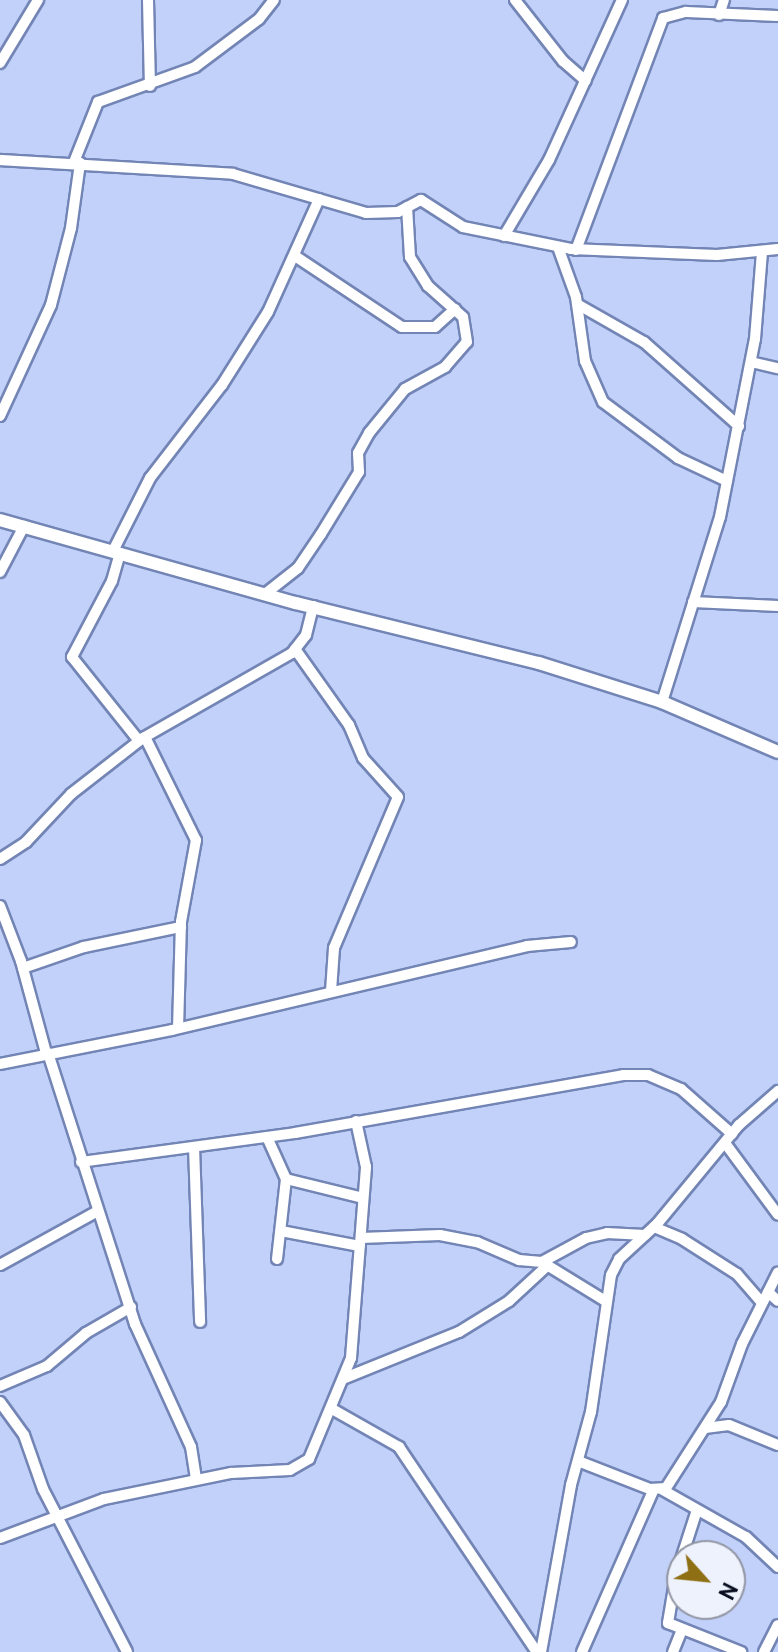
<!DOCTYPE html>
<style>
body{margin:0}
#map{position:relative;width:778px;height:1652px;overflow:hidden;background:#c1d1fa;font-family:Overpass,sans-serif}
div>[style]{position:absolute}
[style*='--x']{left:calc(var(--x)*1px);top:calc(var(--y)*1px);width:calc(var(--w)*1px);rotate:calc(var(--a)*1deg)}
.roads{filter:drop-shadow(2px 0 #7385b5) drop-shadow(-2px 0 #7385b5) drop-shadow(0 2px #7385b5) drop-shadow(0 -2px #7385b5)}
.minor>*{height:10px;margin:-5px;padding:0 5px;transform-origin:5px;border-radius:5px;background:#fff}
.tertiary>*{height:12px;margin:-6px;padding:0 6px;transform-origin:6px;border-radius:6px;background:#fff}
span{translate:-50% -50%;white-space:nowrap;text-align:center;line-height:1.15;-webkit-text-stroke:6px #eef2fd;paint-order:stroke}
.north{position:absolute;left:666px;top:1540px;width:80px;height:80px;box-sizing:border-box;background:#eef2fd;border:2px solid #9296a4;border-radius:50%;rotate:117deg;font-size:22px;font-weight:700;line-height:32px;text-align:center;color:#070d1e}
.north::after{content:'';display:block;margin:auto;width:28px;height:36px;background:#8e6f13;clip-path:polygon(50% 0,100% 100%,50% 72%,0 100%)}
</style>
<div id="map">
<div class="roads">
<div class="minor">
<i style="--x:148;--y:0;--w:86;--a:88.7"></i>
<i style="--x:515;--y:0;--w:78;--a:51.8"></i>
<i style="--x:563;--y:61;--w:30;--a:41"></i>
<i style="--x:719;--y:15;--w:16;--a:-72"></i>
<i style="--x:0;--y:63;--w:74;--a:-58.9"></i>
<i style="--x:0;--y:160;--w:233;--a:3.4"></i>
<i style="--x:233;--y:174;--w:139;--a:16.3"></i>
<i style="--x:366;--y:213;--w:32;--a:-2"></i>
<i style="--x:398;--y:212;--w:26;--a:-28"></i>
<i style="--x:421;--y:200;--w:50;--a:32.7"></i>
<i style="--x:463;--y:227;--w:110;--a:11.5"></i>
<i style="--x:571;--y:249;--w:146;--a:2.4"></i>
<i style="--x:717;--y:255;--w:61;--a:-5.6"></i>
<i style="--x:74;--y:162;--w:65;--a:-68.2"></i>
<i style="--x:98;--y:102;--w:103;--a:-19.8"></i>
<i style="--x:195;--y:67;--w:80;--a:-36.9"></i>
<i style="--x:259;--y:19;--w:24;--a:-52"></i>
<i style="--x:504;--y:236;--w:88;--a:-59.4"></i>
<i style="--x:549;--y:160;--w:176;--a:-65.5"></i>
<i style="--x:558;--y:247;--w:53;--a:70.2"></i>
<i style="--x:576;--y:297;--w:65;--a:82"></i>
<i style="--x:585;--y:361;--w:45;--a:66.3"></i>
<i style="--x:603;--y:402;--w:94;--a:36.7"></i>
<i style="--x:678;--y:458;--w:54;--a:25.1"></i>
<i style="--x:576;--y:250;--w:248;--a:-69.4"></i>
<i style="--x:663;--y:18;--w:24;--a:-15"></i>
<i style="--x:686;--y:12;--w:92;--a:2.5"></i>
<i style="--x:295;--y:256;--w:128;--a:33.6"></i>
<i style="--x:402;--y:327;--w:33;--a:0"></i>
<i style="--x:435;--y:327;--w:27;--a:-42"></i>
<i style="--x:577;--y:304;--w:77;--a:29.6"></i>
<i style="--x:644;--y:342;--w:127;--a:41.5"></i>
<i style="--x:751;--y:362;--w:28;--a:13"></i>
<i style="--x:0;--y:416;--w:122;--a:-65.3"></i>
<i style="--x:51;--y:305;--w:80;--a:-75.4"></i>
<i style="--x:71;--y:228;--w:66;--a:-82.1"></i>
<i style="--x:113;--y:551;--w:82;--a:-63.1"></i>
<i style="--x:150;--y:478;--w:118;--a:-52.3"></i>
<i style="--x:222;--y:385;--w:86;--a:-57.8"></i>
<i style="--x:268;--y:312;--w:124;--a:-65.7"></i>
<i style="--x:120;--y:553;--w:29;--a:106"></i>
<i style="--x:112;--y:581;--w:86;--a:117.8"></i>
<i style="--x:72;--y:657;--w:107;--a:51.4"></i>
<i style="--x:0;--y:572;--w:52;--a:-62.4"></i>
<i style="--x:265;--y:594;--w:42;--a:-38.2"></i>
<i style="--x:298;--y:568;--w:41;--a:-55.9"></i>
<i style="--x:321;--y:534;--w:73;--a:-58.5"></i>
<i style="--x:359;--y:472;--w:19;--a:-93"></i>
<i style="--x:358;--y:453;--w:23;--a:-61"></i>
<i style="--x:369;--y:433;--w:57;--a:-50.7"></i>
<i style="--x:405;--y:389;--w:46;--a:-28.8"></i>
<i style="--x:445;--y:367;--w:33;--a:-49"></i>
<i style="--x:467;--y:342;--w:25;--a:-99"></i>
<i style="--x:463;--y:317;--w:47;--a:-138.5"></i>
<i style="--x:428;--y:286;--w:34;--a:-122"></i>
<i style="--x:410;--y:257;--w:50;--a:-93.4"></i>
<i style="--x:693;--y:602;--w:85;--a:2.7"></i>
<i style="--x:295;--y:649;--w:93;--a:54.6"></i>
<i style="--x:349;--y:725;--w:36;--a:67"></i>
<i style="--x:363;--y:758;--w:52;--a:48.1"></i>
<i style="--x:398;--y:797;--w:164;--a:113"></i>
<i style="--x:334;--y:948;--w:43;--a:94"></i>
<i style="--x:662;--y:702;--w:194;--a:-72.6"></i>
<i style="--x:720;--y:517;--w:181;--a:-78.9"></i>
<i style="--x:755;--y:339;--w:87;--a:-85.4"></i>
<i style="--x:145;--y:737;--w:115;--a:63.7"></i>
<i style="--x:196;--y:840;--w:83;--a:100.4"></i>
<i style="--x:181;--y:922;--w:106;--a:91.6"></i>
<i style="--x:0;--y:859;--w:31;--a:-33"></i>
<i style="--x:26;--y:842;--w:66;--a:-46.8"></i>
<i style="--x:71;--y:794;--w:91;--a:-37.9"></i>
<i style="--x:143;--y:738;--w:172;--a:-29.7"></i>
<i style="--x:292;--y:653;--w:23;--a:-52"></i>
<i style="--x:306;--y:635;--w:30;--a:-76"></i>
<i style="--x:0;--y:906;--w:59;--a:69.1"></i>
<i style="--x:21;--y:961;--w:95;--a:74.8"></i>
<i style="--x:23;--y:968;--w:65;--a:-19"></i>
<i style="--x:84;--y:947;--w:99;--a:-11.7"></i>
<i style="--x:48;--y:1053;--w:285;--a:72.2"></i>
<i style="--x:135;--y:1324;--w:135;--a:65.5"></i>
<i style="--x:191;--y:1447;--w:32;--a:81"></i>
<i style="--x:0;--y:1064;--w:175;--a:-11.2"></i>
<i style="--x:172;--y:1030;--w:365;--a:-13.3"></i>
<i style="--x:527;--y:946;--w:44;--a:-5.2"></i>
<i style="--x:267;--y:1137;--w:46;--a:65.7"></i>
<i style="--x:286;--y:1179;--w:79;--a:13.9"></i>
<i style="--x:725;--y:1143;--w:89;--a:53.6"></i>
<i style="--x:194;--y:1147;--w:175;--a:88"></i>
<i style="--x:81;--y:1162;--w:216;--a:-7.7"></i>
<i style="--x:295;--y:1133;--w:333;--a:-10"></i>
<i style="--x:623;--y:1075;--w:25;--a:0"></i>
<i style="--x:648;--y:1075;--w:36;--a:23"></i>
<i style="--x:681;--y:1089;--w:68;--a:41.4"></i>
<i style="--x:654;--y:1227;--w:30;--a:23"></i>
<i style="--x:682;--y:1239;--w:65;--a:32.5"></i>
<i style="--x:737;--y:1274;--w:38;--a:49"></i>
<i style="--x:281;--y:1231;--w:80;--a:10.8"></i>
<i style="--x:361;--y:1238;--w:79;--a:-2.2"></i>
<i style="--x:440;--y:1235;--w:38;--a:11"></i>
<i style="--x:477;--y:1242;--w:46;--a:23.2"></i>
<i style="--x:519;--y:1260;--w:23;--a:5"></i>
<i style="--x:542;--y:1262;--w:73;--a:31.5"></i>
<i style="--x:277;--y:1259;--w:81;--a:-83.6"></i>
<i style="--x:542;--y:1262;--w:50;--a:-28.6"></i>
<i style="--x:586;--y:1238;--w:22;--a:-13"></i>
<i style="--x:607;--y:1233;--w:38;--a:3"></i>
<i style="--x:0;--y:1265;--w:112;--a:-28.9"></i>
<i style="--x:768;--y:1292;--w:13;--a:42"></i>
<i style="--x:345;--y:1378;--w:123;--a:-22"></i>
<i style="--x:459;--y:1332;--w:59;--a:-31.8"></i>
<i style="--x:509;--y:1301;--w:53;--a:-42.7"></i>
<i style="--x:0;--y:1386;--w:51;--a:-23.1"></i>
<i style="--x:47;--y:1366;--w:51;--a:-40.2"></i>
<i style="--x:86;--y:1333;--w:52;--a:-30"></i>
<i style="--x:0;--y:1402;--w:41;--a:54"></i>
<i style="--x:24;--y:1435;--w:57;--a:70.6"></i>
<i style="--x:43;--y:1489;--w:183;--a:62.7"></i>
<i style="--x:334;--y:1410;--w:75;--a:29.6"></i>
<i style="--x:399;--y:1447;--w:247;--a:56.1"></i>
<i style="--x:705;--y:1428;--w:24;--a:-7"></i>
<i style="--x:729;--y:1425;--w:53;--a:22.2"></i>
<i style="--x:578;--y:1461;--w:77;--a:21.3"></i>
<i style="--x:650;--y:1489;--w:16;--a:-4"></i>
<i style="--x:666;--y:1488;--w:102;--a:-57.4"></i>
<i style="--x:721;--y:1402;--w:62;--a:-70.1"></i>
<i style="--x:742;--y:1344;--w:80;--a:-63.4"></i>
<i style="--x:661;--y:1489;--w:98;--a:29.5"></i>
<i style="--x:746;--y:1537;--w:44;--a:43.2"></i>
<i style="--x:696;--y:1513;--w:65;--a:107.9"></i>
<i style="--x:676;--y:1575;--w:49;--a:99.5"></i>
<i style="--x:668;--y:1623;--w:79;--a:21.7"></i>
<i style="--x:0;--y:1538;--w:111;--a:-20.6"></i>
<i style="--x:104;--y:1499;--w:130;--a:-11.6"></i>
<i style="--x:231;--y:1473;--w:59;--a:-2.9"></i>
<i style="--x:290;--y:1470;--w:22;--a:-30"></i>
<i style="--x:309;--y:1459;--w:109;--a:-67.4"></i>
<i style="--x:351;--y:1358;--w:192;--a:-85.5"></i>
<i style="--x:366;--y:1167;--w:47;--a:-102.3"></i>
<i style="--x:541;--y:1652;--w:170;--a:-79.8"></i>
<i style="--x:571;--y:1485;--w:76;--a:-74.7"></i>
<i style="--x:591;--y:1412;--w:138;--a:-81.7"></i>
<i style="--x:611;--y:1275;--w:18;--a:-63"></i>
<i style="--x:619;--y:1259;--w:52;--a:-42.6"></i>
<i style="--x:657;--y:1224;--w:129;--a:-50.4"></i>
<i style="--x:739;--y:1125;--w:52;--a:-41.1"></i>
<i style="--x:582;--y:1652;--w:178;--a:-66.2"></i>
<i style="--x:673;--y:1652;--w:24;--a:-68"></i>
<i style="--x:764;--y:1652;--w:30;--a:-63"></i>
</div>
<div class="tertiary">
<i style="--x:0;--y:520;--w:307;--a:15.7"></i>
<i style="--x:296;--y:603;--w:250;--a:13.9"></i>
<i style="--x:539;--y:663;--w:129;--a:17.6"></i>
<i style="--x:662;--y:702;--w:126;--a:23.3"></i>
</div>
</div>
<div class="north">N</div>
</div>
